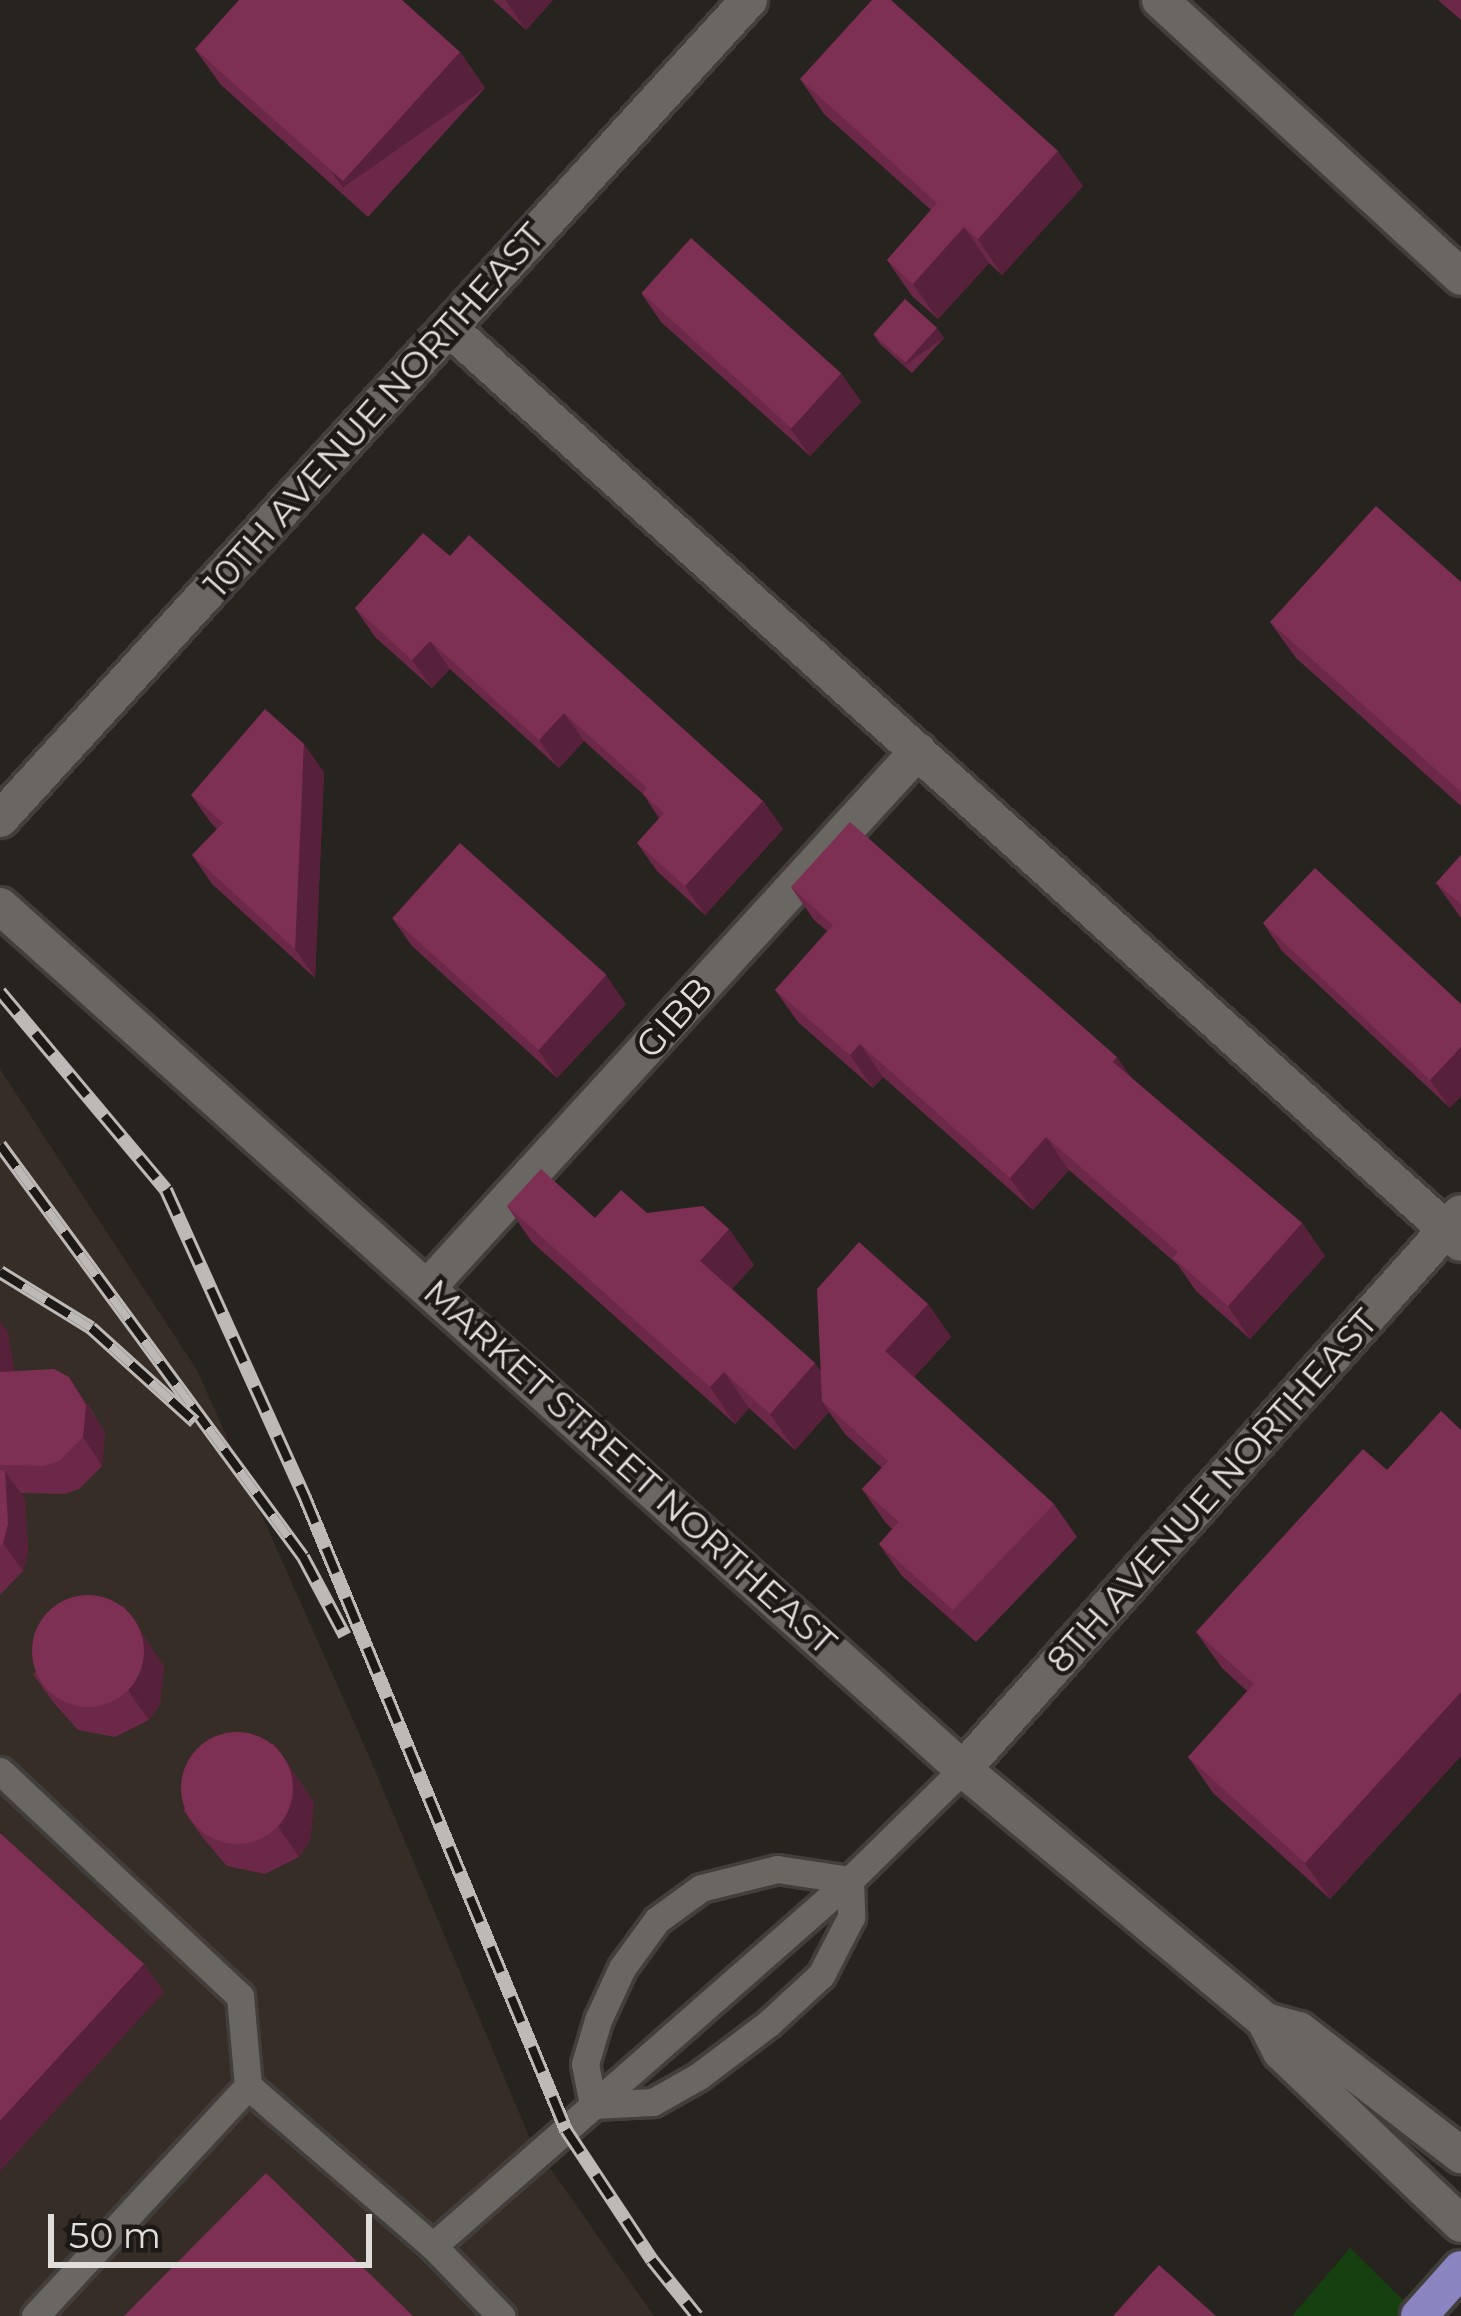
<!DOCTYPE html>
<style>
body{margin:0}
#map{position:relative;width:1461px;height:2316px;overflow:hidden;background:#27231f;font-family:Montserrat,sans-serif}
div>[style]{position:absolute}
[style*='--x']{left:calc(var(--x)*1px);top:calc(var(--y)*1px);width:calc(var(--w)*1px);rotate:calc(var(--a)*1deg)}
.built>*{inset:0;background:#352d26}
.green>*{inset:0;background:#174011}
.roads{filter:drop-shadow(3px 0 #423e3b) drop-shadow(-3px 0 #423e3b) drop-shadow(0 3px #423e3b) drop-shadow(0 -3px #423e3b)}
.service>*{height:27px;margin:-13.5px;padding:0 13.5px;transform-origin:13.5px;border-radius:13.5px;background:#6a6661}
.minor>*{height:36px;margin:-18px;padding:0 18px;transform-origin:18px;border-radius:18px;background:#6a6661}
.tertiary>*{height:36px;margin:-18px;padding:0 18px;transform-origin:18px;border-radius:18px;background:#6a6661}
.trunk>*{height:36px;margin:-18px;padding:0 18px;transform-origin:18px;border-radius:18px;background:#8a84c0}
.rail>*{height:14px;margin-top:-7px;transform-origin:0;background:repeating-linear-gradient(90deg,#1d1916 0 27px,#bdb9b6 0 54px);box-sizing:border-box;border-block:3px solid #bdb9b6}
.wall>*{inset:0;background:#6c2848}
.shaded-wall>*{inset:0;background:#58213b;transform-origin:0 0}
.building>*{inset:0;background:#7d2f54;transform-origin:0 0}
.round{border-radius:50%}
span{translate:-50% -50%;white-space:nowrap;text-align:center;line-height:1.15;-webkit-text-stroke:9px #1d1916;paint-order:stroke}
.street-label{font-size:36px;color:#e0ddda}
.scale{position:absolute;left:48px;top:2214px;width:324px;height:54px;box-sizing:border-box;border:6px solid #e0ddda;border-top:0;padding-left:15px;font-size:36px;line-height:42px;white-space:nowrap;color:#e0ddda;-webkit-text-stroke:9px #1d1916;paint-order:stroke}
</style>
<div id="map">
<div class="built">
<i style="clip-path:polygon(0 1069px,197px 1370px,369px 1756px,531px 2141px,654px 2316px,0 2316px)"></i>
</div>
<div class="green">
<i style="clip-path:polygon(1350px 2248px,1419px 2316px,1292px 2316px)"></i>
</div>
<div class="roads">
<div class="service">
<i style="--x:0;--y:1771;--w:329;--a:43.2"></i>
<i style="--x:240;--y:1996;--w:90;--a:84.9"></i>
<i style="--x:777;--y:1869;--w:74;--a:8.6"></i>
<i style="--x:850;--y:1880;--w:37;--a:88"></i>
<i style="--x:851;--y:1917;--w:65;--a:117.3"></i>
<i style="--x:821;--y:1975;--w:71;--a:137.3"></i>
<i style="--x:769;--y:2023;--w:88;--a:142.9"></i>
<i style="--x:699;--y:2076;--w:53;--a:150.5"></i>
<i style="--x:653;--y:2102;--w:60;--a:177.1"></i>
<i style="--x:593;--y:2105;--w:42;--a:-101"></i>
<i style="--x:585;--y:2064;--w:46;--a:-73.5"></i>
<i style="--x:598;--y:2020;--w:57;--a:-65.2"></i>
<i style="--x:622;--y:1968;--w:59;--a:-53.9"></i>
<i style="--x:657;--y:1920;--w:54;--a:-36"></i>
<i style="--x:701;--y:1888;--w:78;--a:-14"></i>
<i style="--x:433;--y:2246;--w:555;--a:-41.27"></i>
<i style="--x:850;--y:1880;--w:158;--a:-44.5"></i>
<i style="--x:35;--y:2316;--w:313;--a:-47.2"></i>
<i style="--x:248;--y:2086;--w:245;--a:40.9"></i>
<i style="--x:433;--y:2246;--w:98;--a:45.8"></i>
</div>
<div class="minor">
<i style="--x:0;--y:906;--w:1293;--a:41.87"></i>
<i style="--x:963;--y:1769;--w:393;--a:39.8"></i>
<i style="--x:1265;--y:2021;--w:35;--a:63"></i>
<i style="--x:1281;--y:2052;--w:249;--a:43.7"></i>
<i style="--x:429;--y:1286;--w:725;--a:-47.57"></i>
<i style="--x:963;--y:1769;--w:746;--a:-48.15"></i>
<i style="--x:1265;--y:2021;--w:35;--a:15"></i>
<i style="--x:1299;--y:2030;--w:205;--a:37.7"></i>
</div>
<div class="tertiary">
<i style="--x:1160;--y:0;--w:409;--a:42.6"></i>
<i style="--x:449;--y:328;--w:1364;--a:42.12"></i>
<i style="--x:0;--y:819;--w:1110;--a:-47.56"></i>
</div>
<div class="trunk">
<i style="--x:1419;--y:2316;--w:63;--a:-48.2"></i>
</div>
</div>
<div class="rail">
<i style="--x:0;--y:992;--w:258;--a:50"></i>
<i style="--x:166;--y:1190;--w:338;--a:65.7"></i>
<i style="--x:305;--y:1498;--w:684;--a:67.56"></i>
<i style="--x:566;--y:2130;--w:156;--a:56.5"></i>
<i style="--x:652;--y:2260;--w:72;--a:51.2"></i>
<i style="--x:0;--y:1145;--w:511;--a:53.67"></i>
<i style="--x:303;--y:1557;--w:89;--a:62"></i>
<i style="--x:0;--y:1272;--w:107;--a:31.6"></i>
<i style="--x:91;--y:1328;--w:140;--a:42.1"></i>
</div>
<div class="wall">
<i style="clip-path:polygon(493px 0,553px 0,526px 30px)"></i>
<i style="clip-path:polygon(1438px 0,1461px 0,1461px 20px)"></i>
<i style="clip-path:polygon(195px 49px,460px 52px,485px 88px,368px 217px,221px 85px)"></i>
<i style="clip-path:polygon(800px 79px,1083px 186px,1002px 275px,989px 263px,938px 319px,912px 296px,887px 260px,931px 210px,824px 114px)"></i>
<i style="clip-path:polygon(641px 293px,841px 373px,861px 402px,810px 456px,661px 322px)"></i>
<i style="clip-path:polygon(873px 334px,944px 338px,912px 373px,880px 344px)"></i>
<i style="clip-path:polygon(450px 556px,763px 801px,783px 829px,705px 915px,657px 871px,637px 843px,659px 818px,644px 795px,584px 741px,559px 768px,450px 669px,432px 688px,375px 637px,355px 608px)"></i>
<i style="clip-path:polygon(1461px 582px,1461px 806px,1296px 658px,1270px 622px)"></i>
<i style="clip-path:polygon(324px 772px,315px 978px,212px 884px,192px 855px,217px 829px,211px 823px,191px 795px)"></i>
<i style="clip-path:polygon(1461px 855px,1461px 918px,1436px 883px)"></i>
<i style="clip-path:polygon(791px 887px,1133px 1080px,1302px 1223px,1325px 1256px,1250px 1339px,1196px 1291px,1178px 1265px,1069px 1170px,1033px 1210px,883px 1077px,873px 1088px,798px 1022px,775px 990px,827px 931px,814px 920px)"></i>
<i style="clip-path:polygon(392px 918px,626px 1004px,557px 1078px,412px 946px)"></i>
<i style="clip-path:polygon(1263px 923px,1461px 1004px,1450px 1108px,1282px 951px)"></i>
<i style="clip-path:polygon(507px 1206px,595px 1218px,647px 1213px,729px 1229px,754px 1265px,732px 1289px,815px 1363px,820px 1371px,928px 1304px,951px 1337px,914px 1377px,1054px 1504px,1077px 1537px,976px 1642px,902px 1576px,879px 1544px,892px 1529px,885px 1522px,862px 1489px,882px 1468px,845px 1434px,829px 1412px,795px 1450px,749px 1408px,735px 1424px,532px 1242px)"></i>
<i style="clip-path:polygon(0 1322px,8px 1333px,14px 1371px,88px 1405px,105px 1433px,102px 1466px,79px 1489px,64px 1494px,21px 1493px,25px 1499px,28px 1552px,23px 1571px,0 1595px)"></i>
<i style="clip-path:polygon(1461px 1430px,1461px 1756px,1330px 1899px,1213px 1793px,1188px 1757px,1247px 1691px,1222px 1668px,1196px 1632px,1387px 1470px)"></i>
<i style="clip-path:polygon(124px 1606px,164px 1667px,160px 1704px,149px 1720px,115px 1737px,78px 1730px,53px 1702px,33px 1674px)"></i>
<i style="clip-path:polygon(274px 1743px,314px 1803px,310px 1840px,299px 1857px,265px 1874px,227px 1866px,203px 1838px,183px 1810px)"></i>
</div>
<div class="shaded-wall">
<i style="clip-path:polygon(505px 0,553px 0,526px 30px)"></i>
<i style="left:460px;top:52px;width:44px;height:174px;rotate:55deg"></i>
<i style="clip-path:polygon(1058px 151px,1083px 186px,1002px 275px,978px 239px)"></i>
<i style="clip-path:polygon(964px 227px,989px 263px,938px 319px,913px 284px)"></i>
<i style="left:937px;top:328px;width:12px;height:47px;rotate:55deg"></i>
<i style="clip-path:polygon(841px 373px,861px 402px,810px 456px,790px 428px)"></i>
<i style="clip-path:polygon(430px 641px,450px 669px,432px 688px,412px 660px)"></i>
<i style="clip-path:polygon(564px 713px,584px 741px,559px 768px,539px 740px)"></i>
<i style="clip-path:polygon(304px 744px,324px 772px,315px 978px,295px 949px)"></i>
<i style="clip-path:polygon(763px 801px,783px 829px,705px 915px,685px 886px)"></i>
<i style="clip-path:polygon(606px 975px,626px 1004px,557px 1078px,538px 1050px)"></i>
<i style="clip-path:polygon(860px 1044px,883px 1077px,873px 1088px,850px 1055px)"></i>
<i style="clip-path:polygon(1461px 1047px,1461px 1096px,1450px 1108px,1430px 1080px)"></i>
<i style="clip-path:polygon(1117px 1057px,1140px 1090px,1113px 1062px)"></i>
<i style="clip-path:polygon(1046px 1137px,1069px 1170px,1033px 1210px,1010px 1178px)"></i>
<i style="clip-path:polygon(1302px 1223px,1325px 1256px,1250px 1339px,1228px 1306px)"></i>
<i style="clip-path:polygon(729px 1229px,754px 1265px,725px 1297px,700px 1261px)"></i>
<i style="clip-path:polygon(928px 1304px,951px 1337px,908px 1384px,885px 1351px)"></i>
<i style="clip-path:polygon(0 1322px,8px 1333px,19px 1400px,0 1373px)"></i>
<i style="clip-path:polygon(815px 1363px,840px 1399px,822px 1401px,829px 1412px,795px 1450px,770px 1414px)"></i>
<i style="clip-path:polygon(724px 1372px,749px 1408px,735px 1424px,710px 1387px)"></i>
<i style="clip-path:polygon(69px 1377px,105px 1433px,102px 1466px,83px 1437px)"></i>
<i style="clip-path:polygon(5px 1471px,25px 1499px,28px 1552px,23px 1571px,3px 1543px)"></i>
<i style="clip-path:polygon(124px 1606px,164px 1667px,160px 1704px,149px 1720px,129px 1692px)"></i>
<i style="clip-path:polygon(1461px 1692px,1461px 1756px,1330px 1899px,1305px 1863px)"></i>
<i style="clip-path:polygon(274px 1743px,314px 1803px,310px 1840px,299px 1857px,279px 1828px)"></i>
<i style="clip-path:polygon(144px 1964px,164px 1992px,0 2171px,0 2121px)"></i>
</div>
<div class="building">
<i style="clip-path:polygon(239px 0,402px 0,460px 52px,343px 181px,195px 49px)"></i>
<i style="clip-path:polygon(872px 0,891px 0,1058px 151px,978px 239px,964px 227px,913px 284px,887px 260px,937px 203px,800px 79px)"></i>
<i style="left:691px;top:238px;width:202px;height:74px;rotate:42deg"></i>
<i style="left:905px;top:299px;width:43px;height:47px;rotate:42deg"></i>
<i style="clip-path:polygon(1376px 506px,1461px 582px,1461px 792px,1270px 622px)"></i>
<i style="clip-path:polygon(423px 533px,450px 556px,469px 535px,763px 801px,685px 886px,637px 843px,664px 813px,643px 794px,647px 788px,564px 713px,539px 740px,430px 641px,412px 660px,355px 608px)"></i>
<i style="clip-path:polygon(265px 709px,304px 744px,295px 949px,192px 855px,223px 823px,191px 795px)"></i>
<i style="clip-path:polygon(850px 822px,1117px 1057px,1113px 1062px,1302px 1223px,1228px 1306px,1173px 1258px,1178px 1252px,1046px 1137px,1010px 1178px,860px 1044px,850px 1055px,775px 990px,833px 925px,791px 887px)"></i>
<i style="left:460px;top:843px;width:197px;height:101px;rotate:42deg"></i>
<i style="clip-path:polygon(1461px 855px,1461px 904px,1436px 883px)"></i>
<i style="clip-path:polygon(1315px 868px,1461px 1004px,1461px 1047px,1430px 1080px,1263px 923px)"></i>
<i style="clip-path:polygon(541px 1169px,595px 1218px,621px 1190px,647px 1213px,703px 1206px,729px 1229px,700px 1261px,815px 1363px,770px 1414px,724px 1372px,710px 1387px,507px 1206px)"></i>
<i style="clip-path:polygon(859px 1242px,928px 1304px,885px 1351px,1054px 1504px,953px 1610px,879px 1544px,899px 1522px,862px 1489px,888px 1461px,822px 1401px,817px 1289px)"></i>
<i style="clip-path:polygon(54px 1369px,69px 1377px,86px 1405px,83px 1437px,59px 1461px,44px 1466px,0 1465px,0 1372px)"></i>
<i style="clip-path:polygon(1441px 1411px,1461px 1430px,1461px 1692px,1305px 1863px,1188px 1757px,1254px 1684px,1196px 1632px,1363px 1449px,1387px 1470px)"></i>
<i style="clip-path:polygon(0 1470px,5px 1471px,8px 1524px,3px 1543px,0 1546px)"></i>
<i class="round" style="left:32px;top:1595px;width:112px;height:112px"></i>
<i class="round" style="left:181px;top:1732px;width:112px;height:112px"></i>
<i style="clip-path:polygon(0 1833px,144px 1964px,0 2121px)"></i>
<i style="clip-path:polygon(266px 2173px,413px 2316px,124px 2316px)"></i>
<i style="clip-path:polygon(1159px 2265px,1216px 2316px,1113px 2316px)"></i>
</div>
<div class="street-label">
<span style="left:374px;top:410px;rotate:-48deg">10TH AVENUE NORTHEAST</span>
<span style="left:674px;top:1018px;rotate:-48deg">GIBB</span>
<span style="left:630px;top:1467px;rotate:42deg">MARKET STREET NORTHEAST</span>
<span style="left:1212px;top:1491px;rotate:-48deg">8TH AVENUE NORTHEAST</span>
</div>
<div class="scale">50 m</div>
</div>
